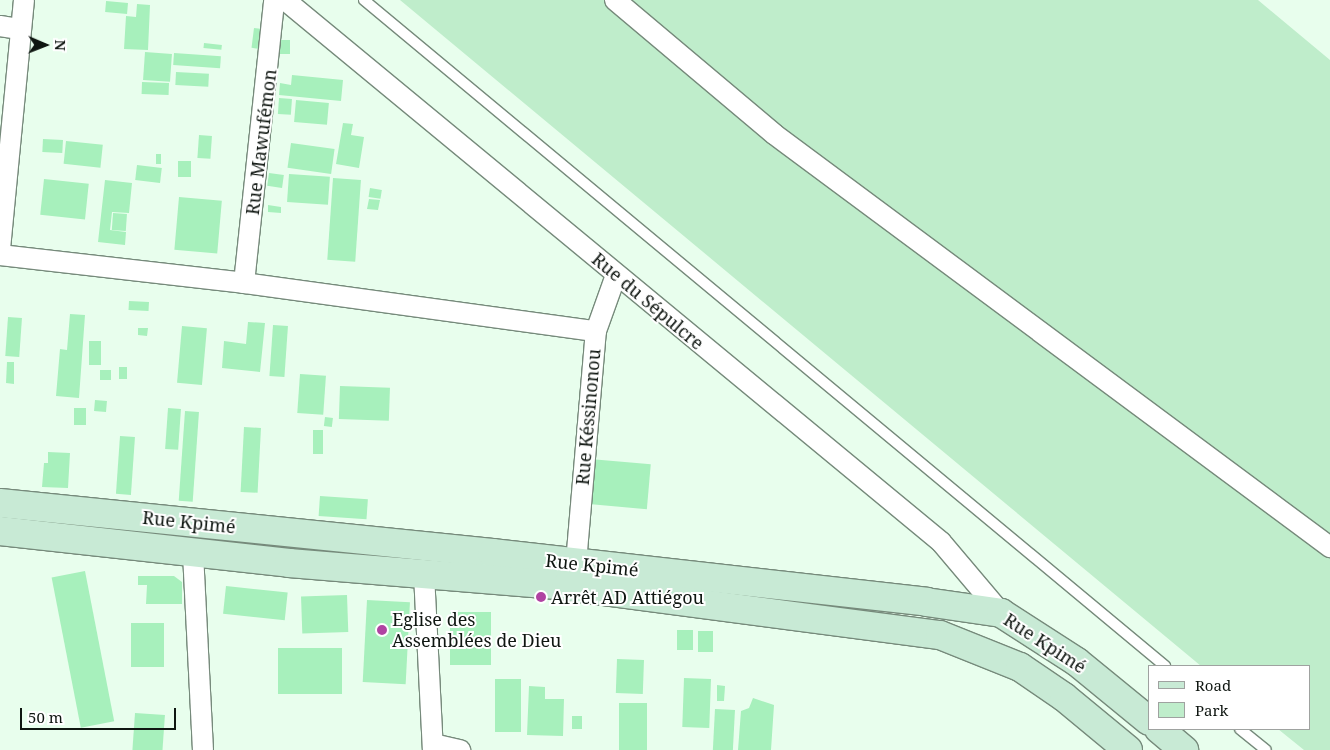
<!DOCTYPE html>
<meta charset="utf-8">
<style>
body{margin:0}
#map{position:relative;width:1330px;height:750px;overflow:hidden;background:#e8feed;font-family:"Noto Serif",serif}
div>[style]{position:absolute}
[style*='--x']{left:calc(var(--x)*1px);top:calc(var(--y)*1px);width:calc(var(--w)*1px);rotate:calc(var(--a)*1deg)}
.green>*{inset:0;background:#bfedcb}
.building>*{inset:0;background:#a7f0bc;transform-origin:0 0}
.roads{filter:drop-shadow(1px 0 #768a7b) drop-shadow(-1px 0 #768a7b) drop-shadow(0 1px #768a7b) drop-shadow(0 -1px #768a7b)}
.lane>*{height:10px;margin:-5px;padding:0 5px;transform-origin:5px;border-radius:5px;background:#fff}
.street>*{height:20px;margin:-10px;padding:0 10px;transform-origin:10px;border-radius:10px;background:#fff}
.secondary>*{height:28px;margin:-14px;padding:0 14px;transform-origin:14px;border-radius:14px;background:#c8ead5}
.dots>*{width:14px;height:14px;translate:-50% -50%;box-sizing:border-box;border:2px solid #fff;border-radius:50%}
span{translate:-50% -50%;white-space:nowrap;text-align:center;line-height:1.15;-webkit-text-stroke:4px #fff;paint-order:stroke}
.street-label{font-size:18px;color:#0f1611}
.poi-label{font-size:18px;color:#0f1611}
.left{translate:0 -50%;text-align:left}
.legend{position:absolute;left:1148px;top:665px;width:162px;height:65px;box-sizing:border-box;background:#fff;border:1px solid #9fa2a0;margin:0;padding:6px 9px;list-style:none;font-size:15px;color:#0f1611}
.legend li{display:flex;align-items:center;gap:10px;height:25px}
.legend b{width:25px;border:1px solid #9fa2a0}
.north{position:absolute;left:20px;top:20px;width:50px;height:50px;-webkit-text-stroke:4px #fff;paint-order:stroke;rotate:91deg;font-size:14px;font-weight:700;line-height:20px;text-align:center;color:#0f1611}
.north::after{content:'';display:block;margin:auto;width:18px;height:22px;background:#0f1611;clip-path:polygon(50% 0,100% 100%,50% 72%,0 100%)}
.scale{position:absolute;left:20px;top:708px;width:156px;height:22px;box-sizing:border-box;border:2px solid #0f1611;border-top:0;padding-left:6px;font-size:15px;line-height:18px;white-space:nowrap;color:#0f1611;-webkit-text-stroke:4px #fff;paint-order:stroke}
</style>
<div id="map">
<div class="green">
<i style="clip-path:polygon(400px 0,1258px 0,1330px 60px,1330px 750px,1304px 750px,1278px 729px,1309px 729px,1309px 666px,1201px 666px)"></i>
</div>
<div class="building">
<i style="left:128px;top:3px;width:11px;height:22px;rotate:95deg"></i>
<i style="clip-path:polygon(137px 4px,150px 5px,148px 50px,124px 49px,126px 16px,136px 17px)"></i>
<i style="left:254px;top:28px;width:17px;height:20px;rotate:7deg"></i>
<i style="left:278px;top:40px;width:12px;height:14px"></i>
<i style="left:204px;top:43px;width:18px;height:5px;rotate:6deg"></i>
<i style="left:145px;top:52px;width:27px;height:28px;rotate:4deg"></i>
<i style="left:174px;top:53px;width:47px;height:12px;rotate:4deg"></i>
<i style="left:176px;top:72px;width:33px;height:13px;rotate:3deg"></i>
<i style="clip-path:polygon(292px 75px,343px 80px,341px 101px,279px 95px,280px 83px,291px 85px)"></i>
<i style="left:142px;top:82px;width:27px;height:12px;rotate:2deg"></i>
<i style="left:279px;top:98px;width:13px;height:16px;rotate:4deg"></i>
<i style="left:296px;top:100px;width:33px;height:22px;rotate:5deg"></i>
<i style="clip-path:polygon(343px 123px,353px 124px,351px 135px,364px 137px,359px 168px,336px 164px)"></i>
<i style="left:199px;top:135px;width:13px;height:23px;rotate:4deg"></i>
<i style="left:43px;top:139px;width:20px;height:13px;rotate:3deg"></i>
<i style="left:66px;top:141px;width:37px;height:23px;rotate:6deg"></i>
<i style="left:291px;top:143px;width:44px;height:25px;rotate:8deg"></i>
<i style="left:156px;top:154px;width:5px;height:10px"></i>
<i style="left:191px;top:161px;width:16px;height:13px;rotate:90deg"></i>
<i style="left:137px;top:165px;width:25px;height:15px;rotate:7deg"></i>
<i style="left:269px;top:173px;width:15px;height:13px;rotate:8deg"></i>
<i style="left:289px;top:174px;width:41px;height:28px;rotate:4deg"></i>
<i style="left:333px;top:178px;width:28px;height:82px;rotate:4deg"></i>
<i style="left:44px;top:179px;width:45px;height:36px;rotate:6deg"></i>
<i style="clip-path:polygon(105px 180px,132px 183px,129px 213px,112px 212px,110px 230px,126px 232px,125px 245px,98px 242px)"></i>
<i style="left:370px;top:188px;width:12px;height:9px;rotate:9deg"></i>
<i style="left:179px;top:197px;width:43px;height:53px;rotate:5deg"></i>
<i style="clip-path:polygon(369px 199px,380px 200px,378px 210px,367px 209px)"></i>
<i style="clip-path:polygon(268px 205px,281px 207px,281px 213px,268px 212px)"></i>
<i style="left:113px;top:213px;width:14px;height:17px;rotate:4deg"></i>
<i style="left:129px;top:301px;width:20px;height:9px;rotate:3deg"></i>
<i style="clip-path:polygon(70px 314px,85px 315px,79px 398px,56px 396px,60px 349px,67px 350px)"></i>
<i style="left:8px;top:317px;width:14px;height:39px;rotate:4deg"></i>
<i style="clip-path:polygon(248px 322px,265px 323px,260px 372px,222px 368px,224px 341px,246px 344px)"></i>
<i style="left:273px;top:325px;width:15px;height:51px;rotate:4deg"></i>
<i style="left:182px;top:326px;width:25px;height:57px;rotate:5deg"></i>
<i style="clip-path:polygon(138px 328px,148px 328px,147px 336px,138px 335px)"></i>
<i style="left:89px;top:341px;width:12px;height:24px"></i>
<i style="clip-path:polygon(7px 362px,14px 362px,14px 384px,6px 383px)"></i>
<i style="left:119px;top:367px;width:8px;height:12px"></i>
<i style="left:100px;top:370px;width:11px;height:10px"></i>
<i style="left:300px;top:374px;width:26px;height:39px;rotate:4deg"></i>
<i style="left:340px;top:386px;width:50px;height:33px;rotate:2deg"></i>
<i style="left:95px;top:400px;width:12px;height:11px;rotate:5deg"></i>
<i style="left:74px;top:408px;width:12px;height:17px"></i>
<i style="left:168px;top:408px;width:13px;height:41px;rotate:4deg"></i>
<i style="left:185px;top:411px;width:14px;height:90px;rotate:4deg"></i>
<i style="left:325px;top:417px;width:8px;height:9px;rotate:7deg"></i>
<i style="left:244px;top:427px;width:17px;height:65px;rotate:3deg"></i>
<i style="left:313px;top:430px;width:10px;height:24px"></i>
<i style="left:120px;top:436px;width:15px;height:58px;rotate:4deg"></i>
<i style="clip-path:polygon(48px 452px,70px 453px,68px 488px,42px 487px,44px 463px,48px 463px)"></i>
<i style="left:590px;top:459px;width:61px;height:45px;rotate:5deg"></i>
<i style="left:320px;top:496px;width:48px;height:20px;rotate:4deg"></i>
<i style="left:85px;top:571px;width:153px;height:34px;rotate:79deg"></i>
<i style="clip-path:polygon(138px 576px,174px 576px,182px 582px,182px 604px,146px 604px,147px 585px,138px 585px)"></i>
<i style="left:226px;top:586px;width:62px;height:28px;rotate:6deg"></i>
<i style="left:347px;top:595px;width:37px;height:46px;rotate:88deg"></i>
<i style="left:367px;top:600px;width:43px;height:82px;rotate:3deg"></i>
<i style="left:450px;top:612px;width:41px;height:53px"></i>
<i style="left:131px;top:623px;width:33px;height:44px"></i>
<i style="left:677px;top:630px;width:16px;height:20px"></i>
<i style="left:698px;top:631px;width:15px;height:21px"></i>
<i style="left:278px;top:648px;width:64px;height:46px"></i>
<i style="left:617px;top:659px;width:27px;height:34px;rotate:2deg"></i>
<i style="left:684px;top:678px;width:27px;height:49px;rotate:2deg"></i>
<i style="left:495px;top:679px;width:26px;height:53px"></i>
<i style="clip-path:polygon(717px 685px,725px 686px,724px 701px,717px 701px)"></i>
<i style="clip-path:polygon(529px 686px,545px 687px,545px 699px,564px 699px,563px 736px,527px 735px)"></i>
<i style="clip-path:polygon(753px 698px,774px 705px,771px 750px,738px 750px,741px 711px,749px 708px)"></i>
<i style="left:619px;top:703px;width:28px;height:47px"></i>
<i style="left:715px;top:709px;width:20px;height:41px;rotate:3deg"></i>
<i style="left:135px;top:713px;width:30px;height:37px;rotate:4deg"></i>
<i style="left:572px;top:716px;width:10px;height:13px"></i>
</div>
<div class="roads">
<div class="lane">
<i style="--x:364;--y:0;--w:1042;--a:39.74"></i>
<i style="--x:1240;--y:729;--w:33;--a:39"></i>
</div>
<div class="street">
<i style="--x:285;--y:0;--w:851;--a:39.56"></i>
<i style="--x:941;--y:542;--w:93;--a:49.8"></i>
<i style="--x:615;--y:0;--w:208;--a:40.1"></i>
<i style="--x:774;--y:134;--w:693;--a:36.61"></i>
<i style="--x:0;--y:26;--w:20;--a:9"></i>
<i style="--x:0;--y:249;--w:250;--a:-84.5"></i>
<i style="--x:0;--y:255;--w:246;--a:6.5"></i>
<i style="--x:244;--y:283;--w:355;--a:7.8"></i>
<i style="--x:244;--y:283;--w:285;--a:-83.9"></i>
<i style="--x:193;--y:553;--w:197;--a:87.1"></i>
<i style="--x:576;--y:563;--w:233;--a:-85.1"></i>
<i style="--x:596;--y:331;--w:59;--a:-70.3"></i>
<i style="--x:424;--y:574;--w:176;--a:87.1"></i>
<i style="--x:433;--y:744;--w:28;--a:13"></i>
</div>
<div class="secondary">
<i style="--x:0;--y:503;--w:495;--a:5.8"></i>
<i style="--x:492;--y:553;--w:437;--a:6.4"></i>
<i style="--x:926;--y:602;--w:76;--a:8.3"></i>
<i style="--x:1001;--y:613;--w:90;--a:32.8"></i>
<i style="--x:1077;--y:662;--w:93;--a:39.3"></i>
<i style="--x:0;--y:531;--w:291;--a:6.3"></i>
<i style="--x:289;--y:563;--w:278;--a:4.7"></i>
<i style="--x:566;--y:586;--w:377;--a:7.5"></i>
<i style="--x:940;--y:635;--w:86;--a:21.8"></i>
<i style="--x:1020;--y:667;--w:53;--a:34.3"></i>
<i style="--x:1064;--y:697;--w:83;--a:39.6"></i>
<i style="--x:1159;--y:729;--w:33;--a:40"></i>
</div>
</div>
<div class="dots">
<i style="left:541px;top:597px;background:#b043a2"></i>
<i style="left:382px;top:630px;background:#b043a2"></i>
</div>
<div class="street-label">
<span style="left:261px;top:142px;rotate:-83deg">Rue Mawufémon</span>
<span style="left:648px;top:301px;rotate:40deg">Rue du Sépulcre</span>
<span style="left:588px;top:417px;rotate:-85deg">Rue Késsinonou</span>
<span style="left:189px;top:522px;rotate:6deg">Rue Kpimé</span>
<span style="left:592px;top:565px;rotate:6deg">Rue Kpimé</span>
<span style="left:1045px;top:643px;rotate:33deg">Rue Kpimé</span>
</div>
<div class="poi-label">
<span class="left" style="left:551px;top:597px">Arrêt AD Attiégou</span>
<span class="left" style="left:392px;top:630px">Eglise des<br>Assemblées de Dieu</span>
</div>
<ul class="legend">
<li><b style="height:6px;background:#c8ead5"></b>Road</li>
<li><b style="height:14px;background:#bfedcb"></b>Park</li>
</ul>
<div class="north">N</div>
<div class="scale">50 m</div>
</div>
